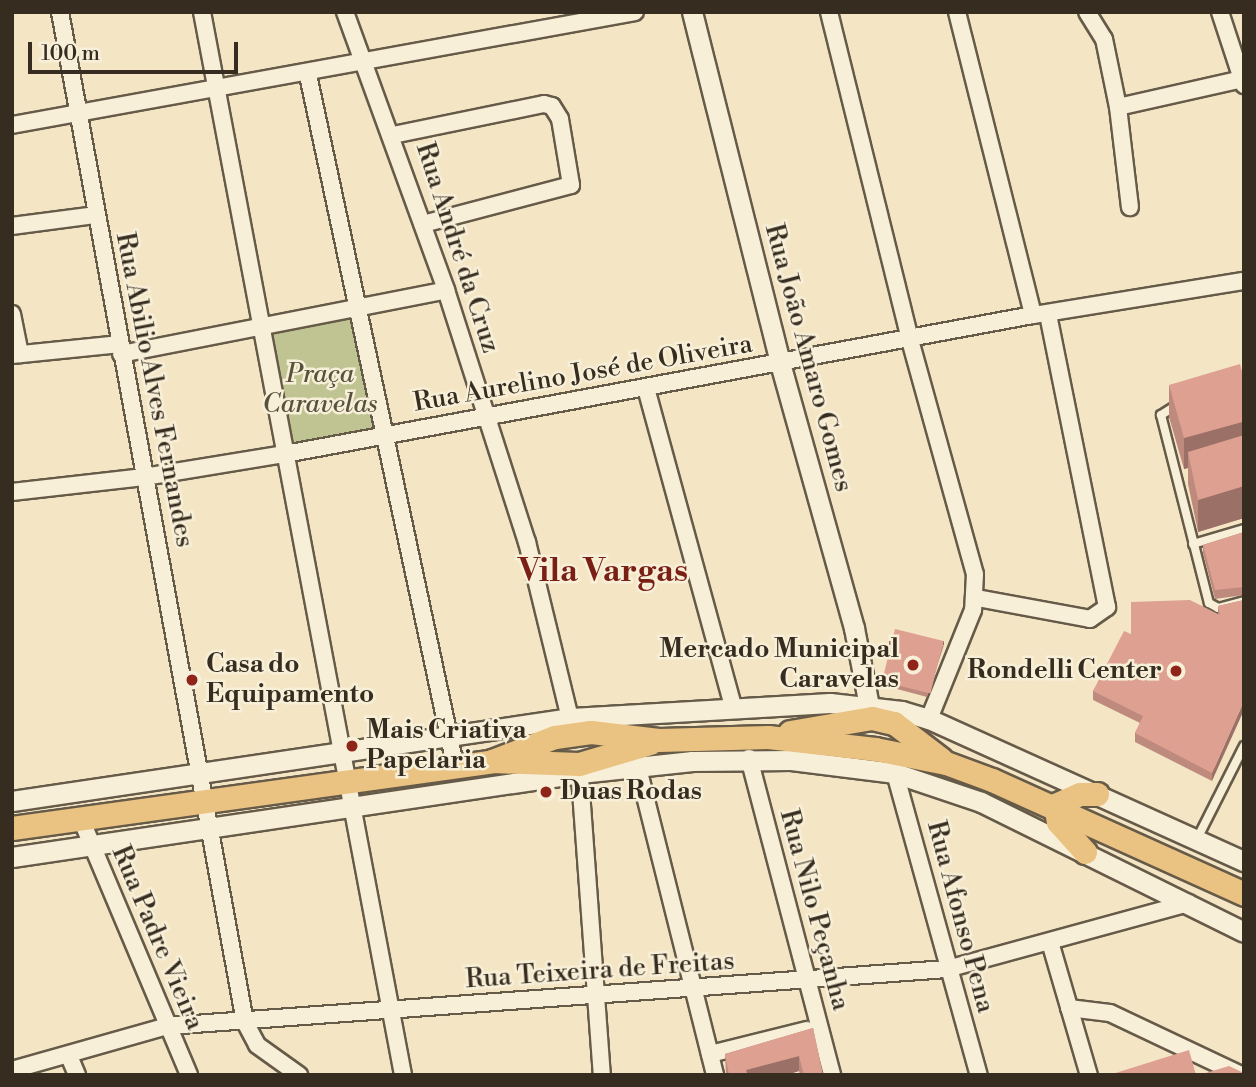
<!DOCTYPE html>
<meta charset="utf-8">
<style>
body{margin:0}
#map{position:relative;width:1256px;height:1087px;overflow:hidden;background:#f4e6c5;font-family:"Libre Bodoni",serif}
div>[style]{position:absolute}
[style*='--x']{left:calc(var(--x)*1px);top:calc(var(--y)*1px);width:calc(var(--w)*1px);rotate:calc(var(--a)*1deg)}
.green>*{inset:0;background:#bfc492;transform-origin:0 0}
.roads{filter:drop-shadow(2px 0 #665a48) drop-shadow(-2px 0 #665a48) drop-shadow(0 2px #665a48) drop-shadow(0 -2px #665a48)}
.service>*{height:8px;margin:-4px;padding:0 4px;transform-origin:4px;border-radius:4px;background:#f8efd9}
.minor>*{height:16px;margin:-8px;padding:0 8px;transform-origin:8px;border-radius:8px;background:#f8efd9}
.tertiary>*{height:19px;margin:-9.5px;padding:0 9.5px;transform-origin:9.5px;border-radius:9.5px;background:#f8efd9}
.primary>*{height:23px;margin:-11.5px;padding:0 11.5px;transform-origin:11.5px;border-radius:11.5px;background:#eac382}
.wall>*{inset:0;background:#be8a7d}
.shaded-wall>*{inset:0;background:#9b7066;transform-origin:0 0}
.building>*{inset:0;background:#dda091;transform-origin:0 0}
.dots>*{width:19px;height:19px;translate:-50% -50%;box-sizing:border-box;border:4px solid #f8efd9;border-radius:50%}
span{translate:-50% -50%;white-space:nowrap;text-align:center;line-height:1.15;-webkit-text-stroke:5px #f8efd9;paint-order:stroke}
.street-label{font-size:26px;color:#362c1f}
.park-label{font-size:26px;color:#58523c;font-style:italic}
.poi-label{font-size:26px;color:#362c1f;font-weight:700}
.right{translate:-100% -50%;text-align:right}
.left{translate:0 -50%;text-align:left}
.district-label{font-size:33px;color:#7a1f14;font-weight:700}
.frame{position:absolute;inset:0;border:14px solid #362c1f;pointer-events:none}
.scale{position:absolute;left:28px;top:42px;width:210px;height:32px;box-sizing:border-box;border:4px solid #362c1f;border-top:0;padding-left:9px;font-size:21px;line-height:24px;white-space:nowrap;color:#362c1f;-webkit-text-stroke:5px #f8efd9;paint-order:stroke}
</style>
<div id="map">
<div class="green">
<i style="left:351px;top:318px;width:113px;height:90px;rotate:78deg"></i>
</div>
<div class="roads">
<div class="service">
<i style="--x:1177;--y:405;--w:19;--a:148"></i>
<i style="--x:1161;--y:415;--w:194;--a:75.7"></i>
<i style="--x:1209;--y:603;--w:10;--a:29"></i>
<i style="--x:1218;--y:608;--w:27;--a:-15"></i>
<i style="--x:1193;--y:544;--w:53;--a:-16.4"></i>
<i style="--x:1197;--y:839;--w:104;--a:-63.2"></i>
</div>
<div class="minor">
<i style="--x:60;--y:12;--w:1027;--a:79.62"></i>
<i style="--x:245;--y:1022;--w:26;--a:62"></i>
<i style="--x:257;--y:1045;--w:52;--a:35.5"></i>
<i style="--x:202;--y:12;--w:1082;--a:79.29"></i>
<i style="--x:345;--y:12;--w:296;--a:70"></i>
<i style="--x:446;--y:290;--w:265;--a:72.2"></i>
<i style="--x:527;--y:542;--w:194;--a:76.3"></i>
<i style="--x:829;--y:12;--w:338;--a:76.1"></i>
<i style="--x:910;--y:340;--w:243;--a:74.5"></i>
<i style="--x:975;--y:574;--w:36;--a:93"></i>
<i style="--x:973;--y:610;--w:118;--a:112"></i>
<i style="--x:957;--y:12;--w:312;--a:75.9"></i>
<i style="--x:1087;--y:12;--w:32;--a:58"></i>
<i style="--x:1104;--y:39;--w:69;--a:78.4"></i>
<i style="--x:1118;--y:107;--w:101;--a:83.2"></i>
<i style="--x:1220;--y:12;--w:77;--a:71.8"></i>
<i style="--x:308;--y:75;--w:705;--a:77.97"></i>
<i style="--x:1118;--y:107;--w:127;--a:-12.7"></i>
<i style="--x:12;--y:125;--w:633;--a:-10.28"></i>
<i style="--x:393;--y:135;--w:154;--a:-11.6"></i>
<i style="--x:544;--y:104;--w:8;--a:14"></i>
<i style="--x:552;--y:106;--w:15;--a:58"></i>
<i style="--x:560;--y:119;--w:67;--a:80.5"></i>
<i style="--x:571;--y:185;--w:153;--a:165.2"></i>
<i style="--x:12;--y:226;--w:85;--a:-7.5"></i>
<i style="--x:12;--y:314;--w:41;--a:78.7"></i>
<i style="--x:121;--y:354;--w:331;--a:-11.1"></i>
<i style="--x:12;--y:355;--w:109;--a:-5.8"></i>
<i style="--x:646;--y:388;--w:330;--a:74.7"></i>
<i style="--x:12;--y:492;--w:133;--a:-6.5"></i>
<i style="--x:144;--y:477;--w:143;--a:-9.3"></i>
<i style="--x:285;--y:454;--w:761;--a:-10.53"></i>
<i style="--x:1033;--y:315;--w:214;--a:-9.2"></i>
<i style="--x:977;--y:598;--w:115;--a:10.5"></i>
<i style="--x:1090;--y:619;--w:21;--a:-35"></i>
<i style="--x:1107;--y:607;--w:299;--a:-101.4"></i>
<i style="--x:749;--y:758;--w:328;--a:75.3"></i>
<i style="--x:579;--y:764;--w:312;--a:85.8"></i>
<i style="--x:638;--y:768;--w:317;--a:75.9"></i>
<i style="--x:895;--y:773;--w:313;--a:74.5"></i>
<i style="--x:81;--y:819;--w:278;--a:67.1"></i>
<i style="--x:1050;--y:942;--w:139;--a:73.7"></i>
<i style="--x:1069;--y:1008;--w:41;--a:7"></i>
<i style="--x:1110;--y:1013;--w:145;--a:25.3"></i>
<i style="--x:710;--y:1054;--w:100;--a:-13.9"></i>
<i style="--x:69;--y:1056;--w:21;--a:67"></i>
<i style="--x:12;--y:1070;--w:161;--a:-15.8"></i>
<i style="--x:167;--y:1026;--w:782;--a:-4.18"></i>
<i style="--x:947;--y:969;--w:250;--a:-15.3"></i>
</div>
<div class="tertiary">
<i style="--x:692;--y:12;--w:362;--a:75.9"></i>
<i style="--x:780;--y:363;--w:275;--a:74.4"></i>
<i style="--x:854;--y:628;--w:90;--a:79.1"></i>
<i style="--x:12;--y:801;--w:565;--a:-8.45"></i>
<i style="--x:571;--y:718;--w:259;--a:-3.3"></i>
<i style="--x:830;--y:703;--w:72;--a:6.3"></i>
<i style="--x:902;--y:711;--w:28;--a:17"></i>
<i style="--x:929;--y:719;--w:346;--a:24.3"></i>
<i style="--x:12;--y:857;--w:574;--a:-8.41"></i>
<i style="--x:580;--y:773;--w:113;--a:-6.1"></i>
<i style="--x:692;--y:761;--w:99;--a:-0.6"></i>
<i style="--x:791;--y:760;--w:105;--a:7.1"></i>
<i style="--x:895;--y:773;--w:91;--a:18.6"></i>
<i style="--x:981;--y:802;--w:293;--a:26.3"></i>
</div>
<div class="primary">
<i style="--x:790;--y:732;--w:83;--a:-9.7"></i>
<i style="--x:872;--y:718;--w:23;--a:13"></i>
<i style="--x:894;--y:723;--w:59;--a:37.5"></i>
<i style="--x:492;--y:761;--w:67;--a:-20.9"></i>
<i style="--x:555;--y:737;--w:36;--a:-8"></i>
<i style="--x:591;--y:732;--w:68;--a:6.7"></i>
<i style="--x:659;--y:740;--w:109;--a:-1.6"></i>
<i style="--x:768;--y:737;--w:108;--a:6.4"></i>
<i style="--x:875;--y:749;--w:72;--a:11.2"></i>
<i style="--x:946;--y:763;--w:49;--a:20.3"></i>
<i style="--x:992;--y:780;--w:277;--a:24.3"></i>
<i style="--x:12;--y:828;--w:485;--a:-7.9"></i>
<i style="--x:492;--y:761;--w:87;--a:2"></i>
<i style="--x:579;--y:764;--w:74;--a:-16.5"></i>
<i style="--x:1085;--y:852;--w:40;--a:-132"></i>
<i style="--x:1058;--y:822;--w:17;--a:-100"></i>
<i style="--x:1055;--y:805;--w:27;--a:-24"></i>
<i style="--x:1080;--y:794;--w:17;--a:0"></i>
</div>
</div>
<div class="wall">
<i style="clip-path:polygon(1244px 379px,1244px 518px,1198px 532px,1188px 484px,1188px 468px,1184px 469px,1169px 417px,1169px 385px)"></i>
<i style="clip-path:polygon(1244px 532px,1244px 595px,1215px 599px,1203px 553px,1203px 545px)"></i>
<i style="clip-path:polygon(1244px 600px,1212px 781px,1135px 742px,1135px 733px,1140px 723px,1093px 700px,1093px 691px,1131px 634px,1218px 614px,1218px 606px)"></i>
<i style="clip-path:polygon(944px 645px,927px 697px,882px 685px,882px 681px)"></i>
<i style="clip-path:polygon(813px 1028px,823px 1075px,800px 1075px,799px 1071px,786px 1075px,726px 1075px,725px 1054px)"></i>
</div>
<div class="shaded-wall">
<i style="clip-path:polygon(1242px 422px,1242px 454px,1188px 452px,1188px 468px,1184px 469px,1184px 438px)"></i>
<i style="clip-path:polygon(1244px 486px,1244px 518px,1198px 532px,1198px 500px)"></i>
<i style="left:944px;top:641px;width:4px;height:55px;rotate:90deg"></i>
<i style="clip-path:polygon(1244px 701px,1244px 710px,1212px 781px,1212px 773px)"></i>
<i style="clip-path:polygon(799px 1056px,799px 1071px,786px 1075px,746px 1075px,746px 1070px)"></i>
</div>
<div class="building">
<i style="clip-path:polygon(1240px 364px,1244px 379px,1244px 422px,1242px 422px,1184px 438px,1169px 385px)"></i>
<i style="clip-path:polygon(1244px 435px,1244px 486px,1198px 500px,1188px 452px)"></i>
<i style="clip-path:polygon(1244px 532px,1244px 584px,1242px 585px,1244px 585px,1244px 587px,1215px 590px,1203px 545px)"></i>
<i style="clip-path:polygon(1190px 600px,1220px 615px,1218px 606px,1244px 600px,1244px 701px,1212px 773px,1135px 733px,1143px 716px,1093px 691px,1124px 631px,1131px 634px,1131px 602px)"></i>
<i style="left:895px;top:629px;width:50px;height:54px;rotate:14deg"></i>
<i style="clip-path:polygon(813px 1028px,823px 1075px,804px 1075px,799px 1056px,746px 1070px,748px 1075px,729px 1075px,725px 1054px)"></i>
<i style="clip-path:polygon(1189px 1050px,1196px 1075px,1109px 1075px)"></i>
<i style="clip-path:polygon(1229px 1066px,1244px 1073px,1244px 1075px,1199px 1075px)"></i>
</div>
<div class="dots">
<i style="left:913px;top:665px;background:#8f2418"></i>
<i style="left:1176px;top:671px;background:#8f2418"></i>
<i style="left:192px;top:680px;background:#8f2418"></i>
<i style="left:352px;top:746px;background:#8f2418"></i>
<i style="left:546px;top:792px;background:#8f2418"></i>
</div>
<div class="street-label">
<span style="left:457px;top:248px;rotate:72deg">Rua André da Cruz</span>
<span style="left:808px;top:358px;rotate:75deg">Rua João Amaro Gomes</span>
<span style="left:583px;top:374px;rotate:-10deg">Rua Aurelino José de Oliveira</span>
<span style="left:154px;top:390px;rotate:79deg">Rua Abilio Alves Fernandes</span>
<span style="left:814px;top:910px;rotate:75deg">Rua Nilo Peçanha</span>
<span style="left:960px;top:917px;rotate:75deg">Rua Afonso Pena</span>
<span style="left:157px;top:938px;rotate:67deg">Rua Padre Vieira</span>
<span style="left:600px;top:971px;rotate:-4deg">Rua Teixeira de Freitas</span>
</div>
<div class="park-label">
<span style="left:320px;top:390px">Praça<br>Caravelas</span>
</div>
<div class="poi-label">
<span class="right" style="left:899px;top:665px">Mercado Municipal<br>Caravelas</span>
<span class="left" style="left:206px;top:680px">Casa do<br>Equipamento</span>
<span class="right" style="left:1162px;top:671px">Rondelli Center</span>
<span class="left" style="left:366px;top:746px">Mais Criativa<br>Papelaria</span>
<span class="left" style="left:560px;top:792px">Duas Rodas</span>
</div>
<div class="district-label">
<span style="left:603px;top:572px">Vila Vargas</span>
</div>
<div class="frame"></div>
<div class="scale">100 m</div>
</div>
